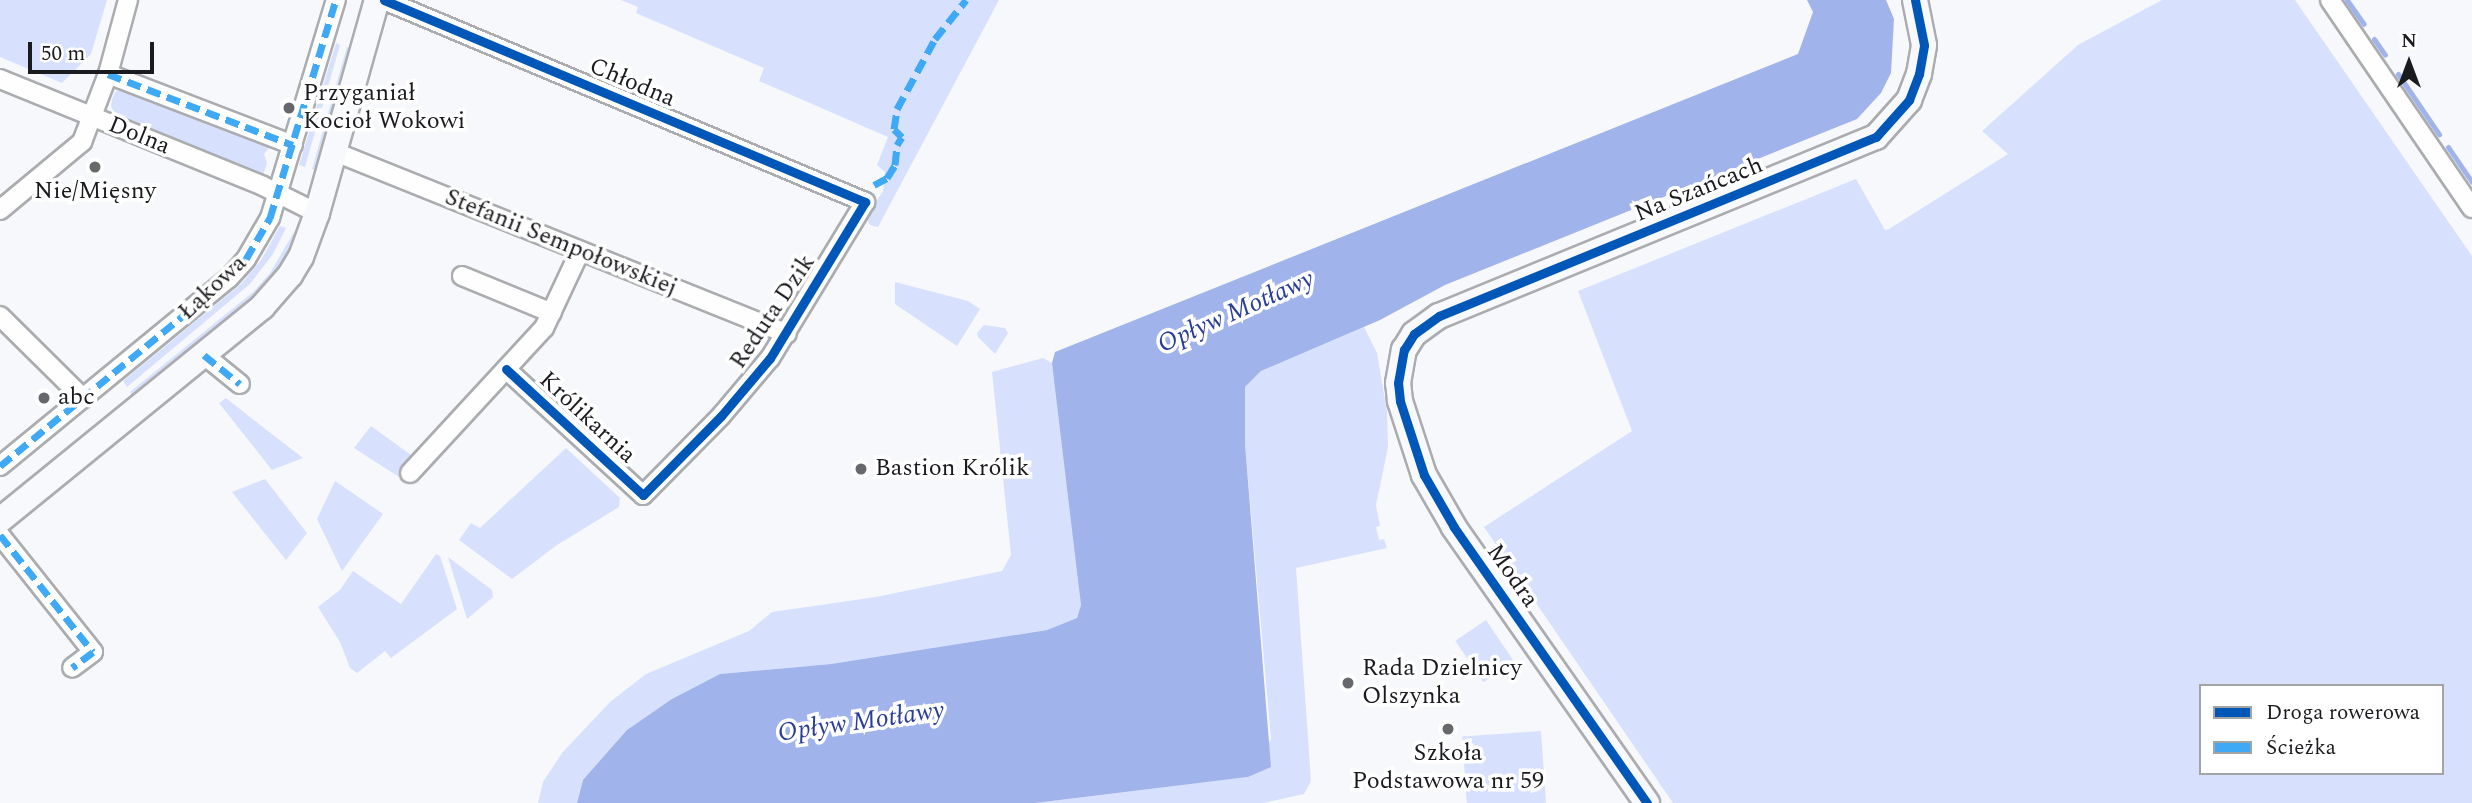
<!DOCTYPE html>
<meta charset="utf-8">
<style>
body{margin:0}
#map{position:relative;width:2472px;height:803px;overflow:hidden;background:#f7f8fb;font-family:Spectral,serif}
div>[style]{position:absolute}
[style*='--x']{left:calc(var(--x)*1px);top:calc(var(--y)*1px);width:calc(var(--w)*1px);rotate:calc(var(--a)*1deg)}
.green>*{inset:0;background:#d7e1fd;transform-origin:0 0}
.water>*{inset:0;background:#a1b3eb}
.stream>*{height:5px;margin:-2.5px;padding:0 2.5px;transform-origin:2.5px;border-radius:2.5px;background:#a1b3eb}
.roads{filter:drop-shadow(2px 0 #abacaf) drop-shadow(-2px 0 #abacaf) drop-shadow(0 2px #abacaf) drop-shadow(0 -2px #abacaf)}
.street>*{height:18px;margin:-9px;padding:0 9px;transform-origin:9px;border-radius:9px;background:#fefefe}
.secondary>*{height:24px;margin:-12px;padding:0 12px;transform-origin:12px;border-radius:12px;background:#f8f9fc}
.quiet>*{height:7px;margin-top:-3.5px;transform-origin:0;background:repeating-linear-gradient(90deg,#3fa9f5 0 14px,transparent 0 21px)}
.cycleway>*{height:9px;margin:-4.5px;padding:0 4.5px;transform-origin:4.5px;border-radius:4.5px;background:#0057b8}
.dots>*{width:19px;height:19px;translate:-50% -50%;box-sizing:border-box;border:4px solid #fff;border-radius:50%}
span{translate:-50% -50%;white-space:nowrap;text-align:center;line-height:1.15;-webkit-text-stroke:7px #fff;paint-order:stroke}
.street-label{font-size:24px;color:#1a1b1e}
.poi-label{font-size:24px;color:#1a1b1e}
.left{translate:0 -50%;text-align:left}
.water-label{font-size:26px;color:#2a3e98;font-style:italic}
.legend{position:absolute;left:2199px;top:684px;width:245px;height:91px;box-sizing:border-box;background:#fff;border:2px solid #a3a4a5;margin:0;padding:9px 12px;list-style:none;font-size:21px;color:#1a1b1e}
.legend li{display:flex;align-items:center;gap:14px;height:35px}
.legend b{width:35px;border:2px solid #a3a4a5}
.north{position:absolute;left:2374px;top:28px;width:70px;height:70px;-webkit-text-stroke:5px #fff;paint-order:stroke;rotate:0deg;font-size:19px;font-weight:700;line-height:28px;text-align:center;color:#1a1b1e}
.north::after{content:'';display:block;margin:auto;width:24px;height:32px;background:#1a1b1e;clip-path:polygon(50% 0,100% 100%,50% 72%,0 100%)}
.scale{position:absolute;left:28px;top:42px;width:126px;height:32px;box-sizing:border-box;border:4px solid #1a1b1e;border-top:0;padding-left:9px;font-size:21px;line-height:24px;white-space:nowrap;color:#1a1b1e;-webkit-text-stroke:5px #fff;paint-order:stroke}
</style>
<div id="map">
<div class="green">
<i style="clip-path:polygon(0 0,107px 0,91px 54px,62px 83px,0 57px)"></i>
<i style="clip-path:polygon(621px 0,999px 0,878px 227px,870px 225px,866px 217px,883px 191px,885px 172px,877px 165px,888px 137px,759px 81px,764px 68px,636px 13px,638px 7px)"></i>
<i style="clip-path:polygon(evenodd,2162px 0,2295px 0,2472px 256px,2472px 803px,1673px 803px,1484px 527px,1632px 431px,1578px 291px,1856px 179px,1885px 230px,1889px 229px,2008px 154px,1982px 131px,2078px 45px,2162px 0,2201px 686px,2442px 686px,2442px 773px,2201px 773px,2201px 686px)"></i>
<i style="clip-path:polygon(336px 43px,340px 45px,305px 167px,299px 165px)"></i>
<i style="left:347px;top:47px;width:7px;height:127px;rotate:16deg"></i>
<i style="clip-path:polygon(123px 90px,270px 147px,264px 154px,267px 163px,263px 175px,115px 113px,111px 107px,112px 99px,116px 91px)"></i>
<i style="clip-path:polygon(280px 226px,286px 228px,273px 254px,250px 284px,127px 387px,123px 381px,241px 284px,261px 260px)"></i>
<i style="clip-path:polygon(294px 232px,298px 234px,286px 260px,259px 295px,135px 398px,130px 392px,253px 292px,270px 273px)"></i>
<i style="clip-path:polygon(895px 282px,968px 301px,980px 309px,957px 346px,895px 304px)"></i>
<i style="clip-path:polygon(984px 325px,1005px 328px,1008px 333px,995px 354px,978px 337px,977px 333px)"></i>
<i style="clip-path:polygon(1364px 327px,1377px 353px,1387px 412px,1388px 447px,1376px 505px,1380px 526px,1376px 527px,1379px 540px,1384px 539px,1387px 548px,1296px 568px,1311px 781px,1304px 794px,1263px 803px,1035px 803px,1248px 777px,1271px 739px,1245px 444px,1245px 387px,1261px 371px)"></i>
<i style="clip-path:polygon(1043px 358px,1052px 363px,1054px 375px,1077px 559px,1081px 605px,1077px 618px,1047px 630px,831px 664px,720px 674px,583px 780px,577px 803px,538px 803px,543px 782px,562px 753px,610px 702px,646px 674px,749px 631px,772px 612px,876px 597px,1002px 571px,1011px 555px,992px 372px)"></i>
<i style="clip-path:polygon(226px 398px,264px 428px,303px 458px,272px 470px,219px 403px)"></i>
<i style="clip-path:polygon(371px 426px,415px 458px,399px 477px,354px 448px)"></i>
<i style="clip-path:polygon(566px 448px,620px 498px,619px 507px,557px 545px,512px 579px,459px 540px,471px 523px,480px 528px)"></i>
<i style="clip-path:polygon(265px 479px,307px 533px,286px 560px,232px 492px)"></i>
<i style="clip-path:polygon(335px 481px,383px 514px,342px 571px,317px 519px)"></i>
<i style="clip-path:polygon(436px 554px,440px 556px,457px 609px,391px 658px,385px 651px,357px 673px,350px 668px,340px 642px,318px 607px,340px 590px,353px 571px,401px 604px)"></i>
<i style="clip-path:polygon(448px 557px,492px 590px,493px 597px,467px 619px)"></i>
<i style="left:1486px;top:620px;width:50px;height:37px;rotate:56deg"></i>
<i style="left:1541px;top:731px;width:72px;height:79px;rotate:86deg"></i>
</div>
<div class="water">
<i style="clip-path:polygon(1807px 0,1886px 0,1894px 19px,1891px 73px,1881px 93px,1857px 119px,1445px 285px,1380px 320px,1261px 371px,1245px 387px,1245px 444px,1271px 767px,1248px 777px,1035px 803px,577px 803px,583px 780px,627px 730px,672px 699px,720px 674px,831px 664px,1047px 630px,1077px 618px,1081px 605px,1052px 363px,1055px 352px,1798px 54px,1813px 12px)"></i>
</div>
<div class="stream">
<i style="--x:2347;--y:0;--w:29;--a:55"></i>
<i style="--x:2374;--y:39;--w:19;--a:55"></i>
<i style="--x:2398;--y:74;--w:73;--a:55.7"></i>
<i style="--x:2448;--y:147;--w:42;--a:55.6"></i>
</div>
<div class="roads">
<div class="street">
<i style="--x:384;--y:0;--w:522;--a:22.78"></i>
<i style="--x:865;--y:202;--w:183;--a:121.3"></i>
<i style="--x:770;--y:358;--w:76;--a:130.2"></i>
<i style="--x:721;--y:416;--w:111;--a:134.6"></i>
<i style="--x:643;--y:495;--w:186;--a:-137.4"></i>
<i style="--x:2330;--y:0;--w:252;--a:55.7"></i>
<i style="--x:108;--y:74;--w:198;--a:21"></i>
<i style="--x:0;--y:79;--w:284;--a:22.1"></i>
<i style="--x:263;--y:186;--w:60;--a:26.6"></i>
<i style="--x:335;--y:152;--w:487;--a:21.9"></i>
<i style="--x:0;--y:210;--w:107;--a:-39.7"></i>
<i style="--x:82;--y:142;--w:73;--a:-69.1"></i>
<i style="--x:108;--y:74;--w:77;--a:-74.9"></i>
<i style="--x:462;--y:276;--w:97;--a:22.3"></i>
<i style="--x:0;--y:316;--w:117;--a:44.7"></i>
<i style="--x:204;--y:355;--w:46;--a:38.9"></i>
<i style="--x:0;--y:466;--w:296;--a:-39.4"></i>
<i style="--x:229;--y:278;--w:25;--a:-48"></i>
<i style="--x:246;--y:259;--w:48;--a:-59.7"></i>
<i style="--x:270;--y:218;--w:228;--a:-73.2"></i>
<i style="--x:410;--y:473;--w:197;--a:-47.3"></i>
<i style="--x:544;--y:328;--w:85;--a:-64.9"></i>
<i style="--x:0;--y:535;--w:149;--a:51.5"></i>
<i style="--x:93;--y:652;--w:26;--a:143"></i>
</div>
<div class="secondary">
<i style="--x:0;--y:520;--w:338;--a:-39.1"></i>
<i style="--x:262;--y:307;--w:43;--a:-48.8"></i>
<i style="--x:290;--y:275;--w:21;--a:-59"></i>
<i style="--x:301;--y:257;--w:47;--a:-70"></i>
<i style="--x:317;--y:213;--w:221;--a:-74.3"></i>
<i style="--x:1647;--y:803;--w:337;--a:-125"></i>
<i style="--x:1454;--y:527;--w:60;--a:-120"></i>
<i style="--x:1424;--y:475;--w:78;--a:-108"></i>
<i style="--x:1400;--y:401;--w:18;--a:-96"></i>
<i style="--x:1398;--y:383;--w:34;--a:-80"></i>
<i style="--x:1404;--y:350;--w:19;--a:-58"></i>
<i style="--x:1414;--y:334;--w:31;--a:-36"></i>
<i style="--x:1439;--y:316;--w:472;--a:-22.3"></i>
<i style="--x:1876;--y:137;--w:50;--a:-48.3"></i>
<i style="--x:1909;--y:100;--w:28;--a:-69"></i>
<i style="--x:1919;--y:74;--w:29;--a:-80"></i>
<i style="--x:1924;--y:45;--w:46;--a:-101.3"></i>
</div>
</div>
<div class="quiet">
<i style="--x:108;--y:74;--w:198;--a:21"></i>
<i style="--x:874;--y:185;--w:15;--a:-28"></i>
<i style="--x:887;--y:178;--w:15;--a:-58"></i>
<i style="--x:895;--y:165;--w:20;--a:-84"></i>
<i style="--x:897;--y:145;--w:9;--a:-58"></i>
<i style="--x:902;--y:137;--w:11;--a:-135"></i>
<i style="--x:894;--y:129;--w:20;--a:-81"></i>
<i style="--x:897;--y:109;--w:80;--a:-61.5"></i>
<i style="--x:935;--y:39;--w:50;--a:-51.5"></i>
<i style="--x:204;--y:355;--w:46;--a:38.9"></i>
<i style="--x:0;--y:466;--w:296;--a:-39.4"></i>
<i style="--x:229;--y:278;--w:25;--a:-48"></i>
<i style="--x:246;--y:259;--w:48;--a:-59.7"></i>
<i style="--x:270;--y:218;--w:228;--a:-73.2"></i>
<i style="--x:0;--y:535;--w:149;--a:51.5"></i>
<i style="--x:93;--y:652;--w:26;--a:143"></i>
</div>
<div class="cycleway">
<i style="--x:384;--y:0;--w:522;--a:22.78"></i>
<i style="--x:865;--y:202;--w:183;--a:121.3"></i>
<i style="--x:770;--y:358;--w:76;--a:130.2"></i>
<i style="--x:721;--y:416;--w:111;--a:134.6"></i>
<i style="--x:643;--y:495;--w:186;--a:-137.4"></i>
<i style="--x:1647;--y:803;--w:337;--a:-125"></i>
<i style="--x:1454;--y:527;--w:60;--a:-120"></i>
<i style="--x:1424;--y:475;--w:78;--a:-108"></i>
<i style="--x:1400;--y:401;--w:18;--a:-96"></i>
<i style="--x:1398;--y:383;--w:34;--a:-80"></i>
<i style="--x:1404;--y:350;--w:19;--a:-58"></i>
<i style="--x:1414;--y:334;--w:31;--a:-36"></i>
<i style="--x:1439;--y:316;--w:472;--a:-22.3"></i>
<i style="--x:1876;--y:137;--w:50;--a:-48.3"></i>
<i style="--x:1909;--y:100;--w:28;--a:-69"></i>
<i style="--x:1919;--y:74;--w:29;--a:-80"></i>
<i style="--x:1924;--y:45;--w:46;--a:-101.3"></i>
</div>
<div class="dots">
<i style="left:289px;top:108px;background:#67686b"></i>
<i style="left:95px;top:167px;background:#67686b"></i>
<i style="left:44px;top:398px;background:#67686b"></i>
<i style="left:861px;top:469px;background:#67686b"></i>
<i style="left:1348px;top:683px;background:#67686b"></i>
<i style="left:1448px;top:729px;background:#67686b"></i>
</div>
<div class="street-label">
<span style="left:632px;top:83px;rotate:23deg">Chłodna</span>
<span style="left:139px;top:136px;rotate:22deg">Dolna</span>
<span style="left:1699px;top:190px;rotate:-22deg">Na Szańcach</span>
<span style="left:561px;top:243px;rotate:22deg">Stefanii Sempołowskiej</span>
<span style="left:213px;top:288px;rotate:-43deg">Łąkowa</span>
<span style="left:773px;top:312px;rotate:-56deg">Reduta Dzik</span>
<span style="left:587px;top:418px;rotate:43deg">Królikarnia</span>
<span style="left:1512px;top:576px;rotate:55deg">Modra</span>
</div>
<div class="poi-label">
<span class="left" style="left:303px;top:108px">Przyganiał<br>Kocioł Wokowi</span>
<span style="left:95px;top:192px">Nie/Mięsny</span>
<span class="left" style="left:58px;top:398px">abc</span>
<span class="left" style="left:875px;top:469px">Bastion Królik</span>
<span class="left" style="left:1362px;top:683px">Rada Dzielnicy<br>Olszynka</span>
<span style="left:1448px;top:768px">Szkoła<br>Podstawowa nr 59</span>
</div>
<div class="water-label">
<span style="left:1236px;top:312px;rotate:-24deg">Opływ Motławy</span>
<span style="left:861px;top:722px;rotate:-8deg">Opływ Motławy</span>
</div>
<ul class="legend">
<li><b style="height:9px;background:#0057b8"></b>Droga rowerowa</li>
<li><b style="height:9px;background:#3fa9f5"></b>Ścieżka</li>
</ul>
<div class="north">N</div>
<div class="scale">50 m</div>
</div>
